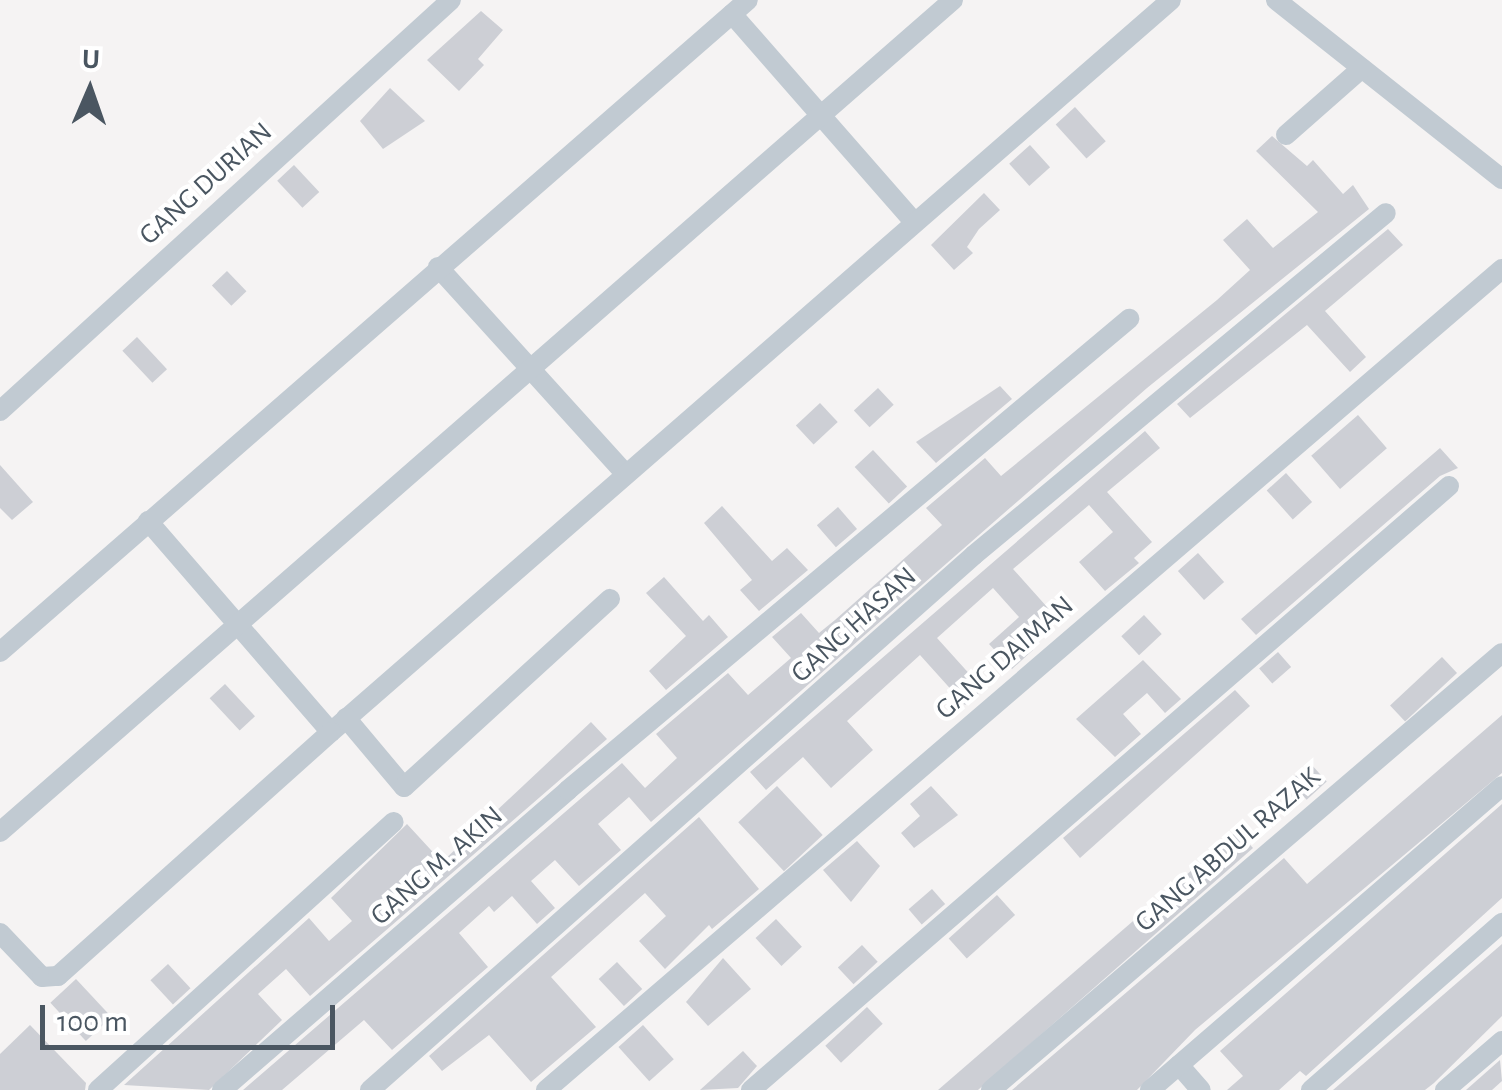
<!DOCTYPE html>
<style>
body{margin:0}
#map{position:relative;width:1502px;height:1090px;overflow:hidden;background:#f5f3f3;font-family:"Alegreya Sans",sans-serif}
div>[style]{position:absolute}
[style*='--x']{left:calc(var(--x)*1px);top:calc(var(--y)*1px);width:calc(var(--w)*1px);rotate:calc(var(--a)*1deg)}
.building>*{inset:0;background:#cdcfd5;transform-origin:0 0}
.minor>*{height:20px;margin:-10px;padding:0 10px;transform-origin:10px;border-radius:10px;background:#c1cad2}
span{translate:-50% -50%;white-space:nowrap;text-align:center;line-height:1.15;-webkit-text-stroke:8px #fff;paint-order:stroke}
.street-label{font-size:28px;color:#4a5661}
.north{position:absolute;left:40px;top:40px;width:100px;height:100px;-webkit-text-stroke:8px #fff;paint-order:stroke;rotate:2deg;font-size:28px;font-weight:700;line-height:40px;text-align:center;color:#4a5661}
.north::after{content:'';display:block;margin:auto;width:35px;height:45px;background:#4a5661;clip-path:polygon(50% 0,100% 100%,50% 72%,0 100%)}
.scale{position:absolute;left:40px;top:1005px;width:295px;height:45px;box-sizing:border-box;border:5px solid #4a5661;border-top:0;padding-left:12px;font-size:30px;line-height:35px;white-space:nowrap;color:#4a5661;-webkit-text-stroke:8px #fff;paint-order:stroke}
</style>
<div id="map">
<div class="building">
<i style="clip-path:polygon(481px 11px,503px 30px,478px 59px,484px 65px,459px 91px,427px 60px)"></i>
<i style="clip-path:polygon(390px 88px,425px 121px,383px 149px,360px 121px)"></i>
<i style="left:1075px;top:107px;width:46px;height:26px;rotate:48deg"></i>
<i style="clip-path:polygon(1272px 136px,1307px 166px,1313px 160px,1343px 194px,1353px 185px,1369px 209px,1147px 388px,651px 822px,629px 797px,598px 824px,621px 850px,579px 886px,555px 860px,531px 881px,555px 908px,537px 924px,512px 896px,494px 912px,489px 906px,459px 933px,488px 967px,392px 1050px,364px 1020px,282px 1090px,243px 1090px,622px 763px,645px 788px,677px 758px,656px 734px,728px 673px,748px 695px,791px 658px,772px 637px,801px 613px,819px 633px,835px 620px,942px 525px,926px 508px,985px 458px,1001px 476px,1217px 300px,1250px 270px,1223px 240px,1247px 219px,1273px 248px,1318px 212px,1256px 151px)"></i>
<i style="left:1030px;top:145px;width:30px;height:28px;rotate:48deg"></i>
<i style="left:294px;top:165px;width:37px;height:23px;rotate:47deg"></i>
<i style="clip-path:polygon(984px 193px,1000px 210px,979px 229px,967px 247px,973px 253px,954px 270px,931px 245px)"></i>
<i style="clip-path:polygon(1388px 229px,1403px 245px,1325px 311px,1366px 357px,1350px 372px,1307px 325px,1190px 418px,1177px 404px)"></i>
<i style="left:227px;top:271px;width:28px;height:21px;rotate:46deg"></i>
<i style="left:137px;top:337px;width:44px;height:20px;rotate:47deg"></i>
<i style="clip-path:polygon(1000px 386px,1012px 399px,936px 463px,916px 442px)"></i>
<i style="left:878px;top:388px;width:23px;height:33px;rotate:47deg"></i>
<i style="left:820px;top:403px;width:26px;height:33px;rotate:47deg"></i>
<i style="left:1358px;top:415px;width:44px;height:62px;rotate:49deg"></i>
<i style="clip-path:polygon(1145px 431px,1160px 448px,1107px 492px,1152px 542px,1134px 558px,1139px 563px,1105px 591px,1079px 562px,1113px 532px,1089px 505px,1013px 569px,1056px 617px,1027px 643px,1033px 650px,1012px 669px,989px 644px,1019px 617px,993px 588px,937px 638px,983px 689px,965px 705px,920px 655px,847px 721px,873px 750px,831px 788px,803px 757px,766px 790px,750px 772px)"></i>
<i style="clip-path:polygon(1440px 448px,1458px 468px,1440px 476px,1256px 635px,1241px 619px)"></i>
<i style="left:873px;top:450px;width:50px;height:25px;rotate:47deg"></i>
<i style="clip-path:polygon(0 465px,33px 502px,12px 520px,0 508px)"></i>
<i style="left:1286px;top:473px;width:39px;height:26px;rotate:48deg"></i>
<i style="clip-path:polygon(722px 506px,772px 561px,787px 548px,808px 570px,759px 611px,740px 590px,752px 580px,704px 523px)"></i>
<i style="left:838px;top:507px;width:29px;height:28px;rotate:49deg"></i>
<i style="left:1198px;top:553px;width:39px;height:27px;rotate:48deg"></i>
<i style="clip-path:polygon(664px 577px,703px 621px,709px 615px,728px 637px,666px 690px,649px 671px,686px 636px,646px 593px)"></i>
<i style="left:1144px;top:615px;width:26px;height:31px;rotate:47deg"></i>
<i style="left:1278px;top:652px;width:20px;height:25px;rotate:49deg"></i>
<i style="left:1442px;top:657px;width:22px;height:71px;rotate:47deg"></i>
<i style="clip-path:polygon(1143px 660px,1181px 699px,1165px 713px,1147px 693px,1123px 714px,1141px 734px,1115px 757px,1076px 719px)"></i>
<i style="left:225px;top:684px;width:44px;height:21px;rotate:47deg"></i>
<i style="clip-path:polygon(1235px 690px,1250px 706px,1080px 858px,1063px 838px)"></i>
<i style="clip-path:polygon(1502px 715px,1502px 773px,1195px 1030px,1137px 1090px,1012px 1090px,1284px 858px,1307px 884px)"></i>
<i style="clip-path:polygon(591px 722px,607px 739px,310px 996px,286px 969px,258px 994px,282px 1020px,209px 1090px,124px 1085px,309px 918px,329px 941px,352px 921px,331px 898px,407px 824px,442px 862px)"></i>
<i style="left:1310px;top:763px;width:25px;height:27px;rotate:48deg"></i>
<i style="left:777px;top:786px;width:67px;height:53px;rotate:47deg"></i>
<i style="clip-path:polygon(931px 786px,958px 815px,914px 848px,901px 833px,920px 816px,910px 804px)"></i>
<i style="clip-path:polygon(1502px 804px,1502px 898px,1306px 1076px,1300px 1071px,1279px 1090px,1227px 1090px,1243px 1076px,1220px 1051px)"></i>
<i style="clip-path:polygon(699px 817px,759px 889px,712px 929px,709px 925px,665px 969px,639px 941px,666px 916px,645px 893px,551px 977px,596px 1027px,531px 1082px,489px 1035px,442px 1071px,429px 1056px)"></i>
<i style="clip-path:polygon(1237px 831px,1253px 848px,978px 1090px,938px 1090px)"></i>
<i style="clip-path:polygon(857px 841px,880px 866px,851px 902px,823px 870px)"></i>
<i style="left:932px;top:889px;width:20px;height:31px;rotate:49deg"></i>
<i style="left:997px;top:895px;width:27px;height:65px;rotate:48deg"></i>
<i style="left:776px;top:919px;width:38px;height:28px;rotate:47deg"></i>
<i style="clip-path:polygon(1502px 944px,1502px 1016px,1434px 1083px,1425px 1090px,1333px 1090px)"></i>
<i style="left:862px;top:945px;width:23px;height:33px;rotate:47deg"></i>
<i style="clip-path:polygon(723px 958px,751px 989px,708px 1026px,686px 1002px)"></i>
<i style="left:617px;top:962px;width:37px;height:25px;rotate:47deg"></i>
<i style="left:168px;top:964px;width:33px;height:24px;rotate:47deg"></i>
<i style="left:76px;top:979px;width:52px;height:35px;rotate:47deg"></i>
<i style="left:867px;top:1007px;width:23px;height:57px;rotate:47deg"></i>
<i style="clip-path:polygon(30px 1025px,86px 1083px,85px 1090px,0 1090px,0 1054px)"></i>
<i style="left:643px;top:1025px;width:46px;height:33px;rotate:48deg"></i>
<i style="clip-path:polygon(743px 1051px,757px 1066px,738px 1088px,700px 1090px)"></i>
<i style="clip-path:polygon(1500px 1060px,1502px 1081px,1492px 1090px,1466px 1090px)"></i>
</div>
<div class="minor">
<i style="--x:1276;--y:0;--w:288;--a:38.4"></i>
<i style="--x:732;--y:14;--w:276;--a:48.8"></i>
<i style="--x:1286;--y:135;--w:101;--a:-41.4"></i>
<i style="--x:438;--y:267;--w:277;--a:47.8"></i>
<i style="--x:0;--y:411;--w:610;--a:-42.34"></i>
<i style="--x:148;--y:521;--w:279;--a:49.1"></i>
<i style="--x:331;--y:732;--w:1114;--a:-41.07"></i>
<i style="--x:0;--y:652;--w:992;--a:-41.08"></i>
<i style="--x:346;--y:718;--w:90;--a:50"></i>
<i style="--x:404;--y:787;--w:279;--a:-42.4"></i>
<i style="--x:0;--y:832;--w:1265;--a:-41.12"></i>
<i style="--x:0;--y:933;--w:61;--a:46.3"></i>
<i style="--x:42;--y:977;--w:16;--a:-4"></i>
<i style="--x:58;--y:976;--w:366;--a:-41.8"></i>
<i style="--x:1179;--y:1065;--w:33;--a:49"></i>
<i style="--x:98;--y:1090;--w:399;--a:-42.2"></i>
<i style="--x:222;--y:1090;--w:458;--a:-40.9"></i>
<i style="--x:568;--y:790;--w:733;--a:-40.02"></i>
<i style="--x:370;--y:1090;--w:807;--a:-41.53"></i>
<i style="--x:974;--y:555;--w:535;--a:-39.7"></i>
<i style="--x:546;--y:1090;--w:1260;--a:-40.66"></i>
<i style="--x:751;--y:1090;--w:923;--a:-40.87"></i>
<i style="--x:991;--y:1090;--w:672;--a:-40.54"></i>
<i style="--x:1150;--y:1090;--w:465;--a:-40.8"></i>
<i style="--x:1311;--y:1090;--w:254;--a:-41.2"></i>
<i style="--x:1445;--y:1090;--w:75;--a:-40.7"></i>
</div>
<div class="street-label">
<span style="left:206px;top:184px;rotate:-42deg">GANG DURIAN</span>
<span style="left:854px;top:625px;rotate:-42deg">GANG HASAN</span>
<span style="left:1005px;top:658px;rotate:-41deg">GANG DAIMAN</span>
<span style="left:1228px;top:850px;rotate:-41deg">GANG ABDUL RAZAK</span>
<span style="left:437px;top:866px;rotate:-41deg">GANG M. AKIN</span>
</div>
<div class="north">U</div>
<div class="scale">100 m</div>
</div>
